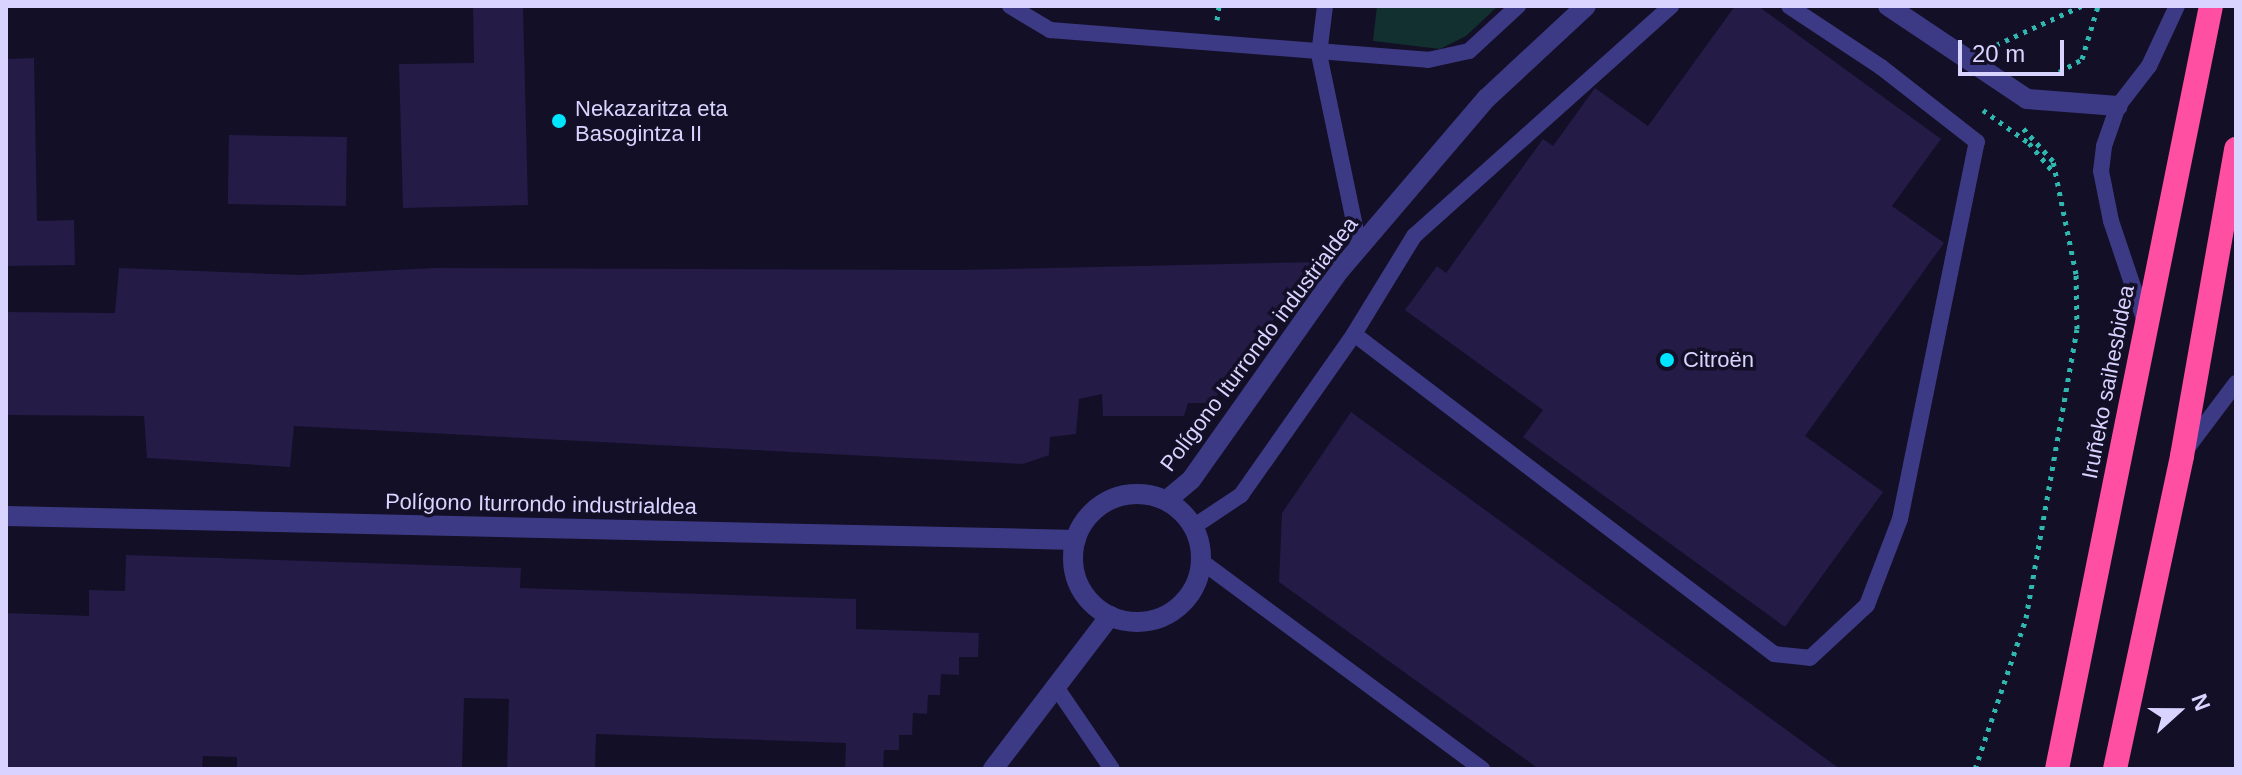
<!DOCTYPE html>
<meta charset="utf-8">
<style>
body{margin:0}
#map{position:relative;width:2242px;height:775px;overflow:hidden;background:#130f26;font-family:Arial,sans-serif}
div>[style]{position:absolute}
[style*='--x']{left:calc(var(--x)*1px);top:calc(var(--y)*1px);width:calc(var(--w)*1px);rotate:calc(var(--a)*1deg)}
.green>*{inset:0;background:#12302f}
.building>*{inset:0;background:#241b47;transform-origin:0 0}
.path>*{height:5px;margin-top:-2.5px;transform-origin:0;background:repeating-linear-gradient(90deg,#2fb8b0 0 4px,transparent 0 10px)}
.lane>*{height:16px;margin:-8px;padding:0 8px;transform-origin:8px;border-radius:8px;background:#3d3a85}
.street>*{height:20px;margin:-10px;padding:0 10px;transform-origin:10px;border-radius:10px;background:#3d3a85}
.street>.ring{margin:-10px;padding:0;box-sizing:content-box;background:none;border:20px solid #3d3a85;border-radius:50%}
.highway>*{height:24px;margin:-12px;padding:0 12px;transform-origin:12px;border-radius:12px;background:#ff4fa3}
.dots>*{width:22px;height:22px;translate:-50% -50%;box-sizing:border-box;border:4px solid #130f26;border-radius:50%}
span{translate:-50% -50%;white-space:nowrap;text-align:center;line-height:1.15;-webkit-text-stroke:7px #130f26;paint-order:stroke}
.poi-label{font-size:22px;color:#d9d4ff}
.left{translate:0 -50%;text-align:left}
.street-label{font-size:22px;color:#d9d4ff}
.frame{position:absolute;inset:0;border:8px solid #d9d4ff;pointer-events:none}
.north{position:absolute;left:2138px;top:671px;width:80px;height:80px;-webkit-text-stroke:6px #130f26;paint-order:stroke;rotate:69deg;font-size:22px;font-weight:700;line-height:32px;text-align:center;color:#d9d4ff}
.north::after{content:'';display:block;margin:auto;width:28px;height:36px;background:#d9d4ff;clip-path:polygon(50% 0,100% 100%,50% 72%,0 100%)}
.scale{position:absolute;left:1958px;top:40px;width:106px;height:36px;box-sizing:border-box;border:4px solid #d9d4ff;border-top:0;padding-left:10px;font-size:24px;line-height:28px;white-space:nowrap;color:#d9d4ff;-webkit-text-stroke:6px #130f26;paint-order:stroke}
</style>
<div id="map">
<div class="green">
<i style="clip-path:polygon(1377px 6px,1498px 6px,1466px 36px,1440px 49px,1373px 41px)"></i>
</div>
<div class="building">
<i style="clip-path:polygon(473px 6px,523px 6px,528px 205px,403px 208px,399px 64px,474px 63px)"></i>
<i style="clip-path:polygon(1735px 6px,1758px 6px,1941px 139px,1892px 206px,1944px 243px,1805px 436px,1883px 492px,1785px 627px,1523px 437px,1543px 410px,1405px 310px,1437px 266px,1446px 273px,1543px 139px,1553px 146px,1595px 88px,1648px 126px)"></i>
<i style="clip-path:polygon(34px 58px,37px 221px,74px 220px,75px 265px,6px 266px,6px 59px)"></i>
<i style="left:229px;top:135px;width:118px;height:69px;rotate:1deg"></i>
<i style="clip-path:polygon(1317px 262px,1211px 403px,1188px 403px,1184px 416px,1103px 416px,1102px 394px,1079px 399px,1076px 434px,1050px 437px,1049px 455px,1023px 464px,294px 426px,290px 467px,147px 458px,144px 416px,6px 415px,6px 312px,115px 313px,119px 268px,301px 275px,433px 268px,956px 270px)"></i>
<i style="clip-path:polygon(1351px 412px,1840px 769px,1539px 769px,1279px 582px,1282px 513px)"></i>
<i style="clip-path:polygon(126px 555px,521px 568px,520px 588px,856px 599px,856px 629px,979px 633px,978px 657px,959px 657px,959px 675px,941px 674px,940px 695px,928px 695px,927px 714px,913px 713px,912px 735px,899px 735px,899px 750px,884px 750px,883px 769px,845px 769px,846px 743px,596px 734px,595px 769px,507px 769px,509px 699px,464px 698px,462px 769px,237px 769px,237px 757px,203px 756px,202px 769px,6px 769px,6px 613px,89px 616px,89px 590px,125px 591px)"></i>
</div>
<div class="path">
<i style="--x:1217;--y:20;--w:14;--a:-82"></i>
<i style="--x:1996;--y:45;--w:94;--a:-24.6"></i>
<i style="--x:2059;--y:72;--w:26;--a:-29"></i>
<i style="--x:2082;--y:59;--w:55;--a:-73.2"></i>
<i style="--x:1983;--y:110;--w:57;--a:35.7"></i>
<i style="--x:2029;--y:143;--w:38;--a:50"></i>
<i style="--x:1975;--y:769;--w:159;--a:-71.3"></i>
<i style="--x:2026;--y:618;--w:293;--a:-80"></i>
<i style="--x:2077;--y:329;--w:55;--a:-91"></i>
<i style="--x:2076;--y:274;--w:115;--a:-101.5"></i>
<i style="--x:2053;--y:161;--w:47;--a:-132.4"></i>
</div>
<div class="lane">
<i style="--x:1010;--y:6;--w:47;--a:31"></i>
<i style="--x:1050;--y:30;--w:379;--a:4.5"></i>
<i style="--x:1428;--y:60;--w:42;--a:-12.4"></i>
<i style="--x:1469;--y:51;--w:67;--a:-42.6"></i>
<i style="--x:1325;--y:6;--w:48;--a:97.1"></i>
<i style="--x:1319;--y:54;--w:196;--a:78.2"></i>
<i style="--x:2146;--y:325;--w:110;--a:-108.6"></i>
<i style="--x:2111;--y:221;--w:51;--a:-101.3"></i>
<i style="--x:2101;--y:171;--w:25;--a:-83"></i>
<i style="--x:2104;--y:146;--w:42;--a:-70.7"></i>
<i style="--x:2118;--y:106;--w:51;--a:-52.2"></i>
<i style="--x:2149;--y:66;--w:66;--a:-65"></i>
<i style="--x:1354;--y:334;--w:528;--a:37.3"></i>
<i style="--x:1774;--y:654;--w:36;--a:6"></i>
<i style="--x:1810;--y:658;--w:78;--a:-42.9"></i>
<i style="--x:1867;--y:605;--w:92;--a:-69"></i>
<i style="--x:1900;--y:519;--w:385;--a:-78.5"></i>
<i style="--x:1977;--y:142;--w:122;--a:-142"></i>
<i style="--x:1881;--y:67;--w:110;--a:-146.5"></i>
<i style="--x:2185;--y:451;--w:85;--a:-53.1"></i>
<i style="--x:1193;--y:527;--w:58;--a:-33.7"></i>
<i style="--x:1241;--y:495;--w:197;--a:-54.9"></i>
<i style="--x:1354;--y:334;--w:115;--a:-58.5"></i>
<i style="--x:1414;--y:236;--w:345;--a:-41.8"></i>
<i style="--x:1201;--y:561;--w:350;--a:36.5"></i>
<i style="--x:1056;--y:687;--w:99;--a:55.7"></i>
</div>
<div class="street">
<i style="--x:1888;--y:6;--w:167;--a:33.8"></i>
<i style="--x:2027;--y:99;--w:91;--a:4.4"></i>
<i class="ring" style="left:1073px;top:494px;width:108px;height:108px"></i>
<i style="--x:1167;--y:500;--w:31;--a:-40"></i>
<i style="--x:1191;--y:480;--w:256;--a:-54.7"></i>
<i style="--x:1339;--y:271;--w:228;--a:-49.5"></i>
<i style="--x:1487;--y:98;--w:135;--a:-42.9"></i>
<i style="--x:6;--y:516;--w:1070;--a:1.28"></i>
<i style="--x:993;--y:769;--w:193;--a:-52.6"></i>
</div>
<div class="highway">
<i style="--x:2057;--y:769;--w:778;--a:-78.59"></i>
<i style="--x:2115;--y:769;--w:320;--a:-77.9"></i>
<i style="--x:2182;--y:456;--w:312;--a:-80"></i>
</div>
<div class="dots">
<i style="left:559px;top:121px;background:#00e5ff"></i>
<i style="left:1667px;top:360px;background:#00e5ff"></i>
</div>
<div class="poi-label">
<span class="left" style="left:575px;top:121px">Nekazaritza eta<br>Basogintza II</span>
<span class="left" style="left:1683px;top:360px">Citroën</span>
</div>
<div class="street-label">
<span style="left:1259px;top:344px;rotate:-53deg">Polígono Iturrondo industrialdea</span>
<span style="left:2108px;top:382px;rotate:-79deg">Iruñeko saihesbidea</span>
<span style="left:541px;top:504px;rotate:1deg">Polígono Iturrondo industrialdea</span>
</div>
<div class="frame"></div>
<div class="north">N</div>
<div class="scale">20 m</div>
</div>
